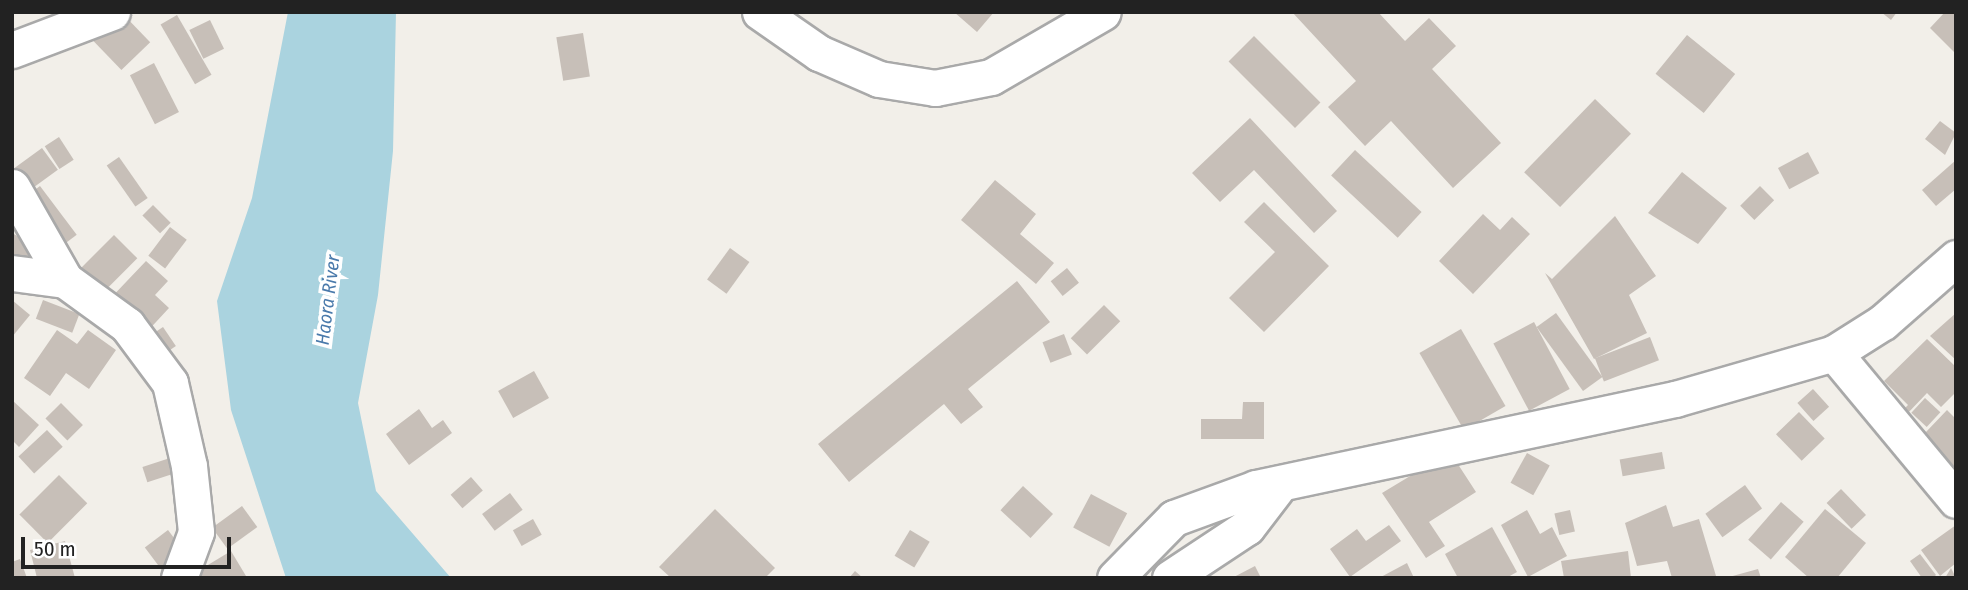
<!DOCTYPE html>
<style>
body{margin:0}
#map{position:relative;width:1968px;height:590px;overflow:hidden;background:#f2efe9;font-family:"Fira Sans Condensed",sans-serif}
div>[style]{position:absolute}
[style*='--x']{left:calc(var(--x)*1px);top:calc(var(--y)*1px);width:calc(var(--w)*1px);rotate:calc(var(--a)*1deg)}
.water>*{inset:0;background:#aad3df}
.building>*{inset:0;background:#c7bfb8;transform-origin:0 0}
.roads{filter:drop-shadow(2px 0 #a9a9a9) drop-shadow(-2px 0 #a9a9a9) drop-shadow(0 2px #a9a9a9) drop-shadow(0 -2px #a9a9a9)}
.minor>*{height:35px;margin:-17.5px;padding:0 17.5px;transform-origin:17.5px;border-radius:17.5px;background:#fff}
span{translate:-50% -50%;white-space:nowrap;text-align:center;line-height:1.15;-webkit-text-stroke:7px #fff;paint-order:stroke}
.water-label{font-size:19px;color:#4a7aab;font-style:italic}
.frame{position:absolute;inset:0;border:14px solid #222;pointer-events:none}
.scale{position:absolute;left:21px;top:537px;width:210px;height:32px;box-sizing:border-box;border:4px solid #222;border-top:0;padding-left:9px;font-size:21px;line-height:24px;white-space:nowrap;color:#222;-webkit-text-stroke:5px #fff;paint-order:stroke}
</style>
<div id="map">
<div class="water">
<i style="clip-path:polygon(288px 12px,396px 12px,393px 151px,378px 295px,358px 403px,376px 491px,451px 578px,286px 578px,231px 410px,217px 301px,252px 198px)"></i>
</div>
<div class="building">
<i style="left:121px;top:12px;width:42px;height:40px;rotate:46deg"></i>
<i style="clip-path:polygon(954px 12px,994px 12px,977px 32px)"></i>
<i style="clip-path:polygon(1292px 12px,1378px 12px,1405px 41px,1429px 18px,1456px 46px,1432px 69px,1501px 143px,1453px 188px,1391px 121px,1365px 146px,1328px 107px,1356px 81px)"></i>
<i style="clip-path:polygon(1881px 12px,1897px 12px,1891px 20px)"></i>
<i style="clip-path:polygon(1945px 12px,1956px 12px,1954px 52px,1930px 28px)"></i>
<i style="left:177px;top:15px;width:69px;height:19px;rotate:60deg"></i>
<i style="left:210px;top:20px;width:32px;height:23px;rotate:64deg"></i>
<i style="left:583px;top:33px;width:44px;height:27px;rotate:81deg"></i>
<i style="left:1687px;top:35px;width:62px;height:50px;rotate:39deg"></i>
<i style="left:1254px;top:36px;width:94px;height:36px;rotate:45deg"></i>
<i style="left:154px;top:63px;width:55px;height:27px;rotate:63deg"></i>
<i style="left:1595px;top:99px;width:50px;height:102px;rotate:44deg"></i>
<i style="clip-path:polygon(1250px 118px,1337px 211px,1314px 233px,1254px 170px,1220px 202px,1192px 173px)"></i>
<i style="clip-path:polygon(1940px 121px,1956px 133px,1945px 155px,1925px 139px)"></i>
<i style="left:59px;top:137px;width:27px;height:17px;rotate:57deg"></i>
<i style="left:42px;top:148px;width:27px;height:37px;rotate:54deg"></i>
<i style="left:1355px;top:150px;width:91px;height:35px;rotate:43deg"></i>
<i style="left:1808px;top:152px;width:24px;height:34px;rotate:62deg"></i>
<i style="left:119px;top:157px;width:50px;height:15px;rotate:55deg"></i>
<i style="clip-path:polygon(1956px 160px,1956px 189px,1936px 206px,1922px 190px)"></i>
<i style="clip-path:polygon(1682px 172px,1727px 208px,1698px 244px,1648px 213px)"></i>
<i style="clip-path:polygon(995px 180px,1036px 214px,1020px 234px,1054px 263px,1036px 284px,961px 220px)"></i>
<i style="left:40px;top:186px;width:61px;height:22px;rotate:53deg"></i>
<i style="left:1760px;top:186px;width:20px;height:28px;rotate:45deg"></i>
<i style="clip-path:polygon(1264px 202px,1329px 266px,1264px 332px,1229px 298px,1275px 252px,1244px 222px)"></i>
<i style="left:153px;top:205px;width:25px;height:15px;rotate:45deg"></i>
<i style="clip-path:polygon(1483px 214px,1500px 230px,1512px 217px,1530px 234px,1473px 294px,1439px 261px)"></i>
<i style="clip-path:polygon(1615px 216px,1656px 276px,1629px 295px,1647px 333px,1594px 359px,1545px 273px,1552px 279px)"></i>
<i style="left:170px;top:227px;width:21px;height:36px;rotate:37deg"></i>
<i style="clip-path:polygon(12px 233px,40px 249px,28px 269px,12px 260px)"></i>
<i style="left:114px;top:235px;width:33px;height:54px;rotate:45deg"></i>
<i style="left:730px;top:248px;width:24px;height:39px;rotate:36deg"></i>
<i style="clip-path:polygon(146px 261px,168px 281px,155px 295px,169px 308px,143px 336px,107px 302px)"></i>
<i style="left:1067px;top:268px;width:19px;height:21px;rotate:51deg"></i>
<i style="clip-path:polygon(1017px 281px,1050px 322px,968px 389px,983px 407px,961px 424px,944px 404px,849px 482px,818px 444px)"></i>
<i style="clip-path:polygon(12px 300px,30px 315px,12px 337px)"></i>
<i style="left:43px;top:300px;width:39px;height:20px;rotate:21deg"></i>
<i style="left:1104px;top:305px;width:23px;height:47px;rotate:45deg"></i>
<i style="left:1556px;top:313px;width:79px;height:24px;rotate:54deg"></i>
<i style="clip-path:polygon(1956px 313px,1956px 360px,1930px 336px)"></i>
<i style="left:1534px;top:322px;width:76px;height:46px;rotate:62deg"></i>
<i style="left:163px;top:327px;width:23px;height:14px;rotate:56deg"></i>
<i style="left:1461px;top:329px;width:89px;height:48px;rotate:60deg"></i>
<i style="clip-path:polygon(57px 330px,77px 344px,88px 330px,116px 350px,89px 389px,66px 373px,50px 396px,24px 378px)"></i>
<i style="left:1064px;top:334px;width:22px;height:23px;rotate:69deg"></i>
<i style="left:1650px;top:337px;width:25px;height:59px;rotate:69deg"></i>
<i style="clip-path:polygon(1927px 339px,1956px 367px,1956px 392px,1941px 407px,1927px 393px,1907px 414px,1926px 432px,1947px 410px,1956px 419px,1956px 472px,1896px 417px,1908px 405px,1884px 381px)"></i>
<i style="left:534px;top:371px;width:31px;height:41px;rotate:61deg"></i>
<i style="left:1813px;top:389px;width:24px;height:21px;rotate:48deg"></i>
<i style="left:1925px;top:398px;width:21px;height:20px;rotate:43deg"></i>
<i style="clip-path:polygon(12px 400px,39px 425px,19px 447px,12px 440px)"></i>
<i style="clip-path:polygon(1243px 402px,1264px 402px,1264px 439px,1201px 439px,1201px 419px,1242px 419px)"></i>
<i style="left:61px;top:403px;width:31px;height:22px;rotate:45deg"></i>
<i style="clip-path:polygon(419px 409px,432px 428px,443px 420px,452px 433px,409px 465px,386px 434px)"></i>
<i style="left:1799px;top:412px;width:37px;height:32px;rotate:46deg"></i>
<i style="left:47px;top:430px;width:23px;height:39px;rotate:47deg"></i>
<i style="clip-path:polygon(1450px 452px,1476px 492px,1429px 522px,1445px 546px,1426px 558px,1382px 493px)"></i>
<i style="left:1662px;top:452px;width:17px;height:43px;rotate:80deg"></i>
<i style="left:1527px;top:453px;width:26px;height:34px;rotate:29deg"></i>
<i style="left:170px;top:458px;width:16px;height:29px;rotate:72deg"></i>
<i style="left:59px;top:475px;width:40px;height:56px;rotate:45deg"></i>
<i style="left:471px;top:477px;width:18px;height:27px;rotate:49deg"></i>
<i style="left:1745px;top:485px;width:29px;height:49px;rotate:54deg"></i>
<i style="left:1023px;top:486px;width:41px;height:33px;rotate:43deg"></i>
<i style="left:1841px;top:489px;width:36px;height:20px;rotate:46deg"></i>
<i style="left:510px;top:493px;width:21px;height:35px;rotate:53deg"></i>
<i style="left:1091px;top:494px;width:41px;height:38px;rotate:28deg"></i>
<i style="left:1781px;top:502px;width:30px;height:50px;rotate:41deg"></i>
<i style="clip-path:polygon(1666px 505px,1673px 527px,1699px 519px,1716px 576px,1672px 578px,1667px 561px,1637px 566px,1625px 523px)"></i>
<i style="left:242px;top:506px;width:26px;height:37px;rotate:54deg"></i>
<i style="clip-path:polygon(715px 509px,775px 568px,765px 578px,671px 578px,659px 567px)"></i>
<i style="clip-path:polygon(1825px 509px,1866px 543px,1837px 578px,1809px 578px,1785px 557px)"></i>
<i style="clip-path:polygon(1527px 510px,1540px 534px,1552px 527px,1567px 556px,1528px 577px,1501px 525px)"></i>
<i style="left:1570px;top:510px;width:22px;height:16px;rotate:77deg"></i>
<i style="left:533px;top:519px;width:18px;height:23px;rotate:61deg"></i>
<i style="clip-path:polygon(1389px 525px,1401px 541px,1350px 577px,1330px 549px,1357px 529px,1366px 541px)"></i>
<i style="clip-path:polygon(1956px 525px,1956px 563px,1940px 576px,1921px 550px)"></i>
<i style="clip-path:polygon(1492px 527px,1517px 572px,1506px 578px,1458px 578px,1445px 554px)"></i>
<i style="left:168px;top:530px;width:31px;height:29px;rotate:53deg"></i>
<i style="left:910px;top:530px;width:23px;height:30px;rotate:31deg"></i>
<i style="clip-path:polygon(65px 541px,75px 578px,37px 578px,30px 550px)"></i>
<i style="clip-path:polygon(231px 551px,246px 576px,195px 578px,193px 574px)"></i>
<i style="clip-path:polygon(1628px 551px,1631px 578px,1564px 578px,1561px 561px)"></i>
<i style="clip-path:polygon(1920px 554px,1936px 575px,1933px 578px,1922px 578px,1910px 561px)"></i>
<i style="clip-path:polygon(20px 559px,27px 578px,12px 578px,12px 562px)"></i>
<i style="clip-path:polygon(1407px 563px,1414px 578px,1379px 578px)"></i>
<i style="clip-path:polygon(1255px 566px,1261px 578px,1232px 578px)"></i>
<i style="clip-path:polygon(1951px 568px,1956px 578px,1945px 578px)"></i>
<i style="clip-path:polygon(1758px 569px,1761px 578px,1729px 578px,1729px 577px)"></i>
<i style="clip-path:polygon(855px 571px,863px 578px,849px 578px)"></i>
</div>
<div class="roads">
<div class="minor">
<i style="--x:760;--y:12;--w:72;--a:34.8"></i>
<i style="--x:819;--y:53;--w:65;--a:23.4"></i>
<i style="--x:879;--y:79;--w:57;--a:9.1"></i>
<i style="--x:935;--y:88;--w:57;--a:-11.1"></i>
<i style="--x:991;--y:77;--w:129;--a:-30.1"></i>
<i style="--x:12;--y:50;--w:107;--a:-20.8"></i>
<i style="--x:12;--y:187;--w:107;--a:60.3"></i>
<i style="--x:65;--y:280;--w:77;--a:36"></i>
<i style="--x:127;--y:325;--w:72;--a:53.4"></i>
<i style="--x:170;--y:383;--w:85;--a:77.1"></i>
<i style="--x:189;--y:466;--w:66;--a:83.9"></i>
<i style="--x:196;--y:532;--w:49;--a:110.3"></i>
<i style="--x:12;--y:273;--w:53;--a:7.5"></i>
<i style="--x:1834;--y:353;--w:191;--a:50.3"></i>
<i style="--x:1115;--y:578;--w:84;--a:-45.5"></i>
<i style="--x:1174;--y:518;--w:87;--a:-20.1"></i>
<i style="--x:1256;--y:488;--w:428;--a:-12"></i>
<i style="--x:1675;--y:399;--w:166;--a:-16.1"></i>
<i style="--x:1834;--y:353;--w:58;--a:-32.3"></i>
<i style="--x:1883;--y:322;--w:97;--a:-41.2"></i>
<i style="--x:1170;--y:578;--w:92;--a:-33.5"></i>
<i style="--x:1247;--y:527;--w:54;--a:-52.5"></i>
</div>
</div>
<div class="water-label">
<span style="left:328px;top:300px;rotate:-83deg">Haora River</span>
</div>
<div class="frame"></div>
<div class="scale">50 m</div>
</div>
